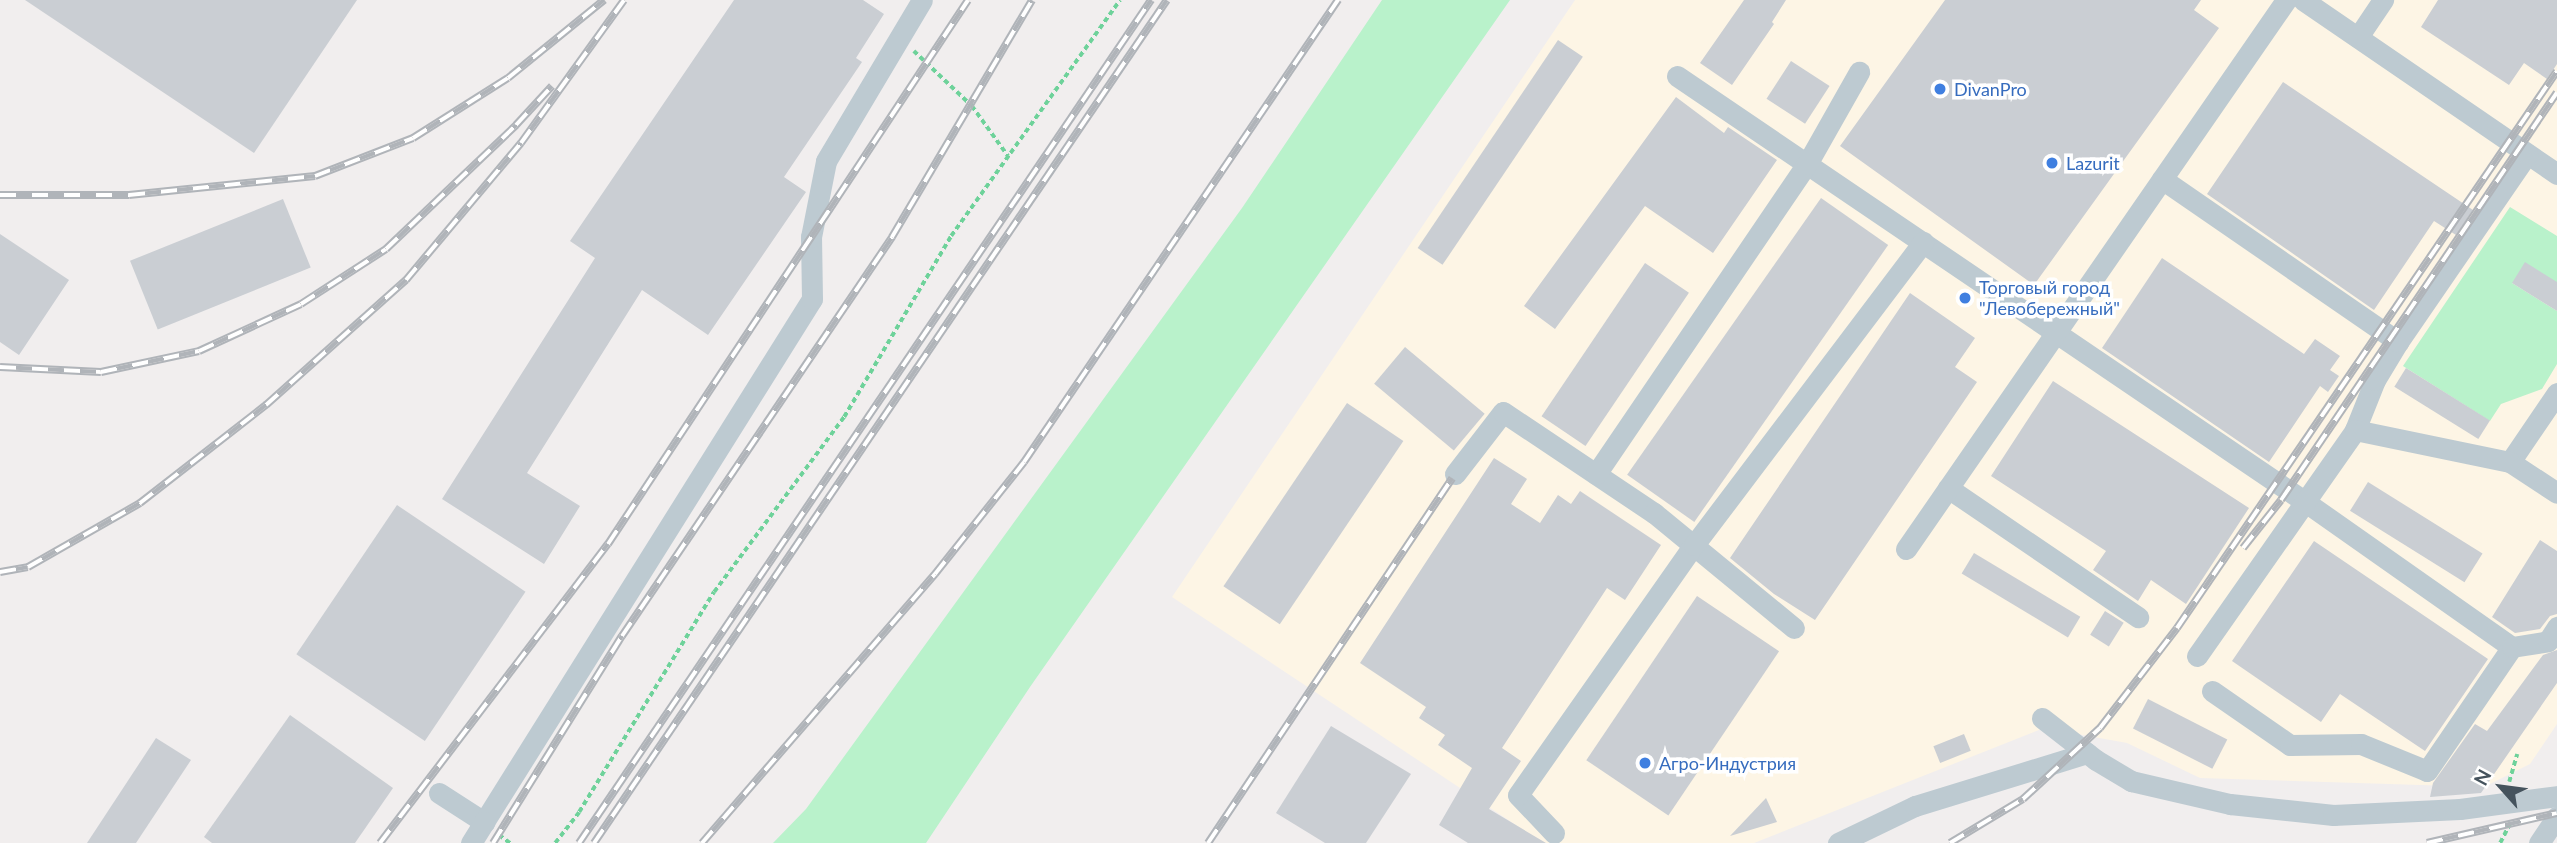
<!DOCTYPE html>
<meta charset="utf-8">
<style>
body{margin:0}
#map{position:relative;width:2557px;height:843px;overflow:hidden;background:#f1eeee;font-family:Lato,sans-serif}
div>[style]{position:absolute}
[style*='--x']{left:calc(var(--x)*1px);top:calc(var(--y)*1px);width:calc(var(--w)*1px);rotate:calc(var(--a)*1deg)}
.commercial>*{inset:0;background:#fdf5e5}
.green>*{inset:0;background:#b9f2cb}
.building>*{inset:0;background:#caced3;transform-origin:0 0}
.path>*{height:3.5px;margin-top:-1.75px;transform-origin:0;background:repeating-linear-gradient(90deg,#6ed29a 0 5px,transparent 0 8.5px)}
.minor>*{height:21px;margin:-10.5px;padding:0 10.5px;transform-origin:10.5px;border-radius:10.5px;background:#bdcad1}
.rail>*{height:8px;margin-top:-4px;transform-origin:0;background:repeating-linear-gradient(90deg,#fff 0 16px,#b0b4b9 0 32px);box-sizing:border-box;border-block:2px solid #b0b4b9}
.dots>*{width:19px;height:19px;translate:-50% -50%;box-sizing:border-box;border:4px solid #fff;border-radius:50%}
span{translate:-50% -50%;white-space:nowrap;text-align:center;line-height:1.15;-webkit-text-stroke:7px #fff;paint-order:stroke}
.shop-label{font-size:18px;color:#366cbe}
.left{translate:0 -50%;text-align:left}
.north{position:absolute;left:2466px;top:752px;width:70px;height:70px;-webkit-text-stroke:5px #fff;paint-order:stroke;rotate:298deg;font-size:19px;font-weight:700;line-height:28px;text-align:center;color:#45535d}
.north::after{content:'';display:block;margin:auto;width:24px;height:32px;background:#45535d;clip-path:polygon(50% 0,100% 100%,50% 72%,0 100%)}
</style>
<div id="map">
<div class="commercial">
<i style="clip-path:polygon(1575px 0,2557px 0,2557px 724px,2530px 764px,2484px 787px,2200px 778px,2127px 743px,2044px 728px,1754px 843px,1543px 843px,1172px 597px)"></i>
</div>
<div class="green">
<i style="clip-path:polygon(1382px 0,1510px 0,1030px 687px,926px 843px,773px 843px,806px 809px,1242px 208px)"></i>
<i style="clip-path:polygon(2510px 207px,2557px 236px,2557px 282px,2512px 283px,2557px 311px,2557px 364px,2542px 389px,2501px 404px,2490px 421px,2403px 366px)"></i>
</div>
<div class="building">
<i style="clip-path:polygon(25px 0,357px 0,254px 153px)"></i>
<i style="clip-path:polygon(734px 0,863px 0,884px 14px,856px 58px,862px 62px,784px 177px,806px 192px,708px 335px,642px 290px,527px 473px,580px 506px,544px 564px,442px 499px,595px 258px,570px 241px)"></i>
<i style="clip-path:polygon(1744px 0,1786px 0,1772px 22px,1774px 24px,1732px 85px,1700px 63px)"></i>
<i style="clip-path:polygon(1945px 0,2201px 0,2194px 10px,2219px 28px,2034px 285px,1840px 146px)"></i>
<i style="clip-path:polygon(2438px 0,2557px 0,2557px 64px,2547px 79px,2524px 63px,2509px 85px,2421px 27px)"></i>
<i style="left:1558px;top:40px;width:30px;height:251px;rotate:34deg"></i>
<i style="left:1791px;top:61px;width:46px;height:45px;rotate:33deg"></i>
<i style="clip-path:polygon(2283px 82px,2473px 210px,2456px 235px,2434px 221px,2374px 310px,2207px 194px)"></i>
<i style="clip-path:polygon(1676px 97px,1724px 133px,1728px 127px,1777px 160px,1713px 253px,1645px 206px,1555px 329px,1524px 306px)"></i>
<i style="left:1821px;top:198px;width:82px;height:338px;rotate:35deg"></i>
<i style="left:283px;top:199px;width:74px;height:165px;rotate:68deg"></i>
<i style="clip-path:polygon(0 234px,69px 280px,19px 355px,0 342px)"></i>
<i style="clip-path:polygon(2162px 258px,2304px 354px,2315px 339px,2340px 356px,2330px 370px,2339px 376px,2328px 392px,2320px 386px,2269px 462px,2102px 348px)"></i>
<i style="clip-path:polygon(2525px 262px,2557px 282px,2557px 311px,2512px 283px)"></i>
<i style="left:1645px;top:263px;width:53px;height:185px;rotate:34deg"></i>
<i style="clip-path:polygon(1910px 293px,1975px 338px,1955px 367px,1977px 382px,1815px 620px,1774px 594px,1730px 558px)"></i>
<i style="left:1405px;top:347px;width:104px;height:48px;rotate:40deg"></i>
<i style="left:2406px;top:368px;width:99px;height:22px;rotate:32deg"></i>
<i style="clip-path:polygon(2053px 381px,2249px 508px,2186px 604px,2151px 580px,2138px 601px,2093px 570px,2106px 551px,1991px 476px)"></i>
<i style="left:1347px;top:403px;width:68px;height:221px;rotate:34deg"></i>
<i style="clip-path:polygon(1494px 458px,1527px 479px,1511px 504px,1540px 523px,1558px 495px,1571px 504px,1580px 491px,1661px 545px,1625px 600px,1607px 588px,1502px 748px,1521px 761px,1489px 809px,1546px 843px,1468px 843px,1439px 825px,1472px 768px,1438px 745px,1445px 735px,1419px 718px,1426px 707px,1360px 663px)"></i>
<i style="left:2368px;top:482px;width:135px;height:34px;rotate:32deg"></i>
<i style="left:397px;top:505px;width:155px;height:180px;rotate:34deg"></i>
<i style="clip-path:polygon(2540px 540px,2557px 551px,2557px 614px,2550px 616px,2540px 629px,2515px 633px,2492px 617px)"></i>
<i style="clip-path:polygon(2314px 541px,2488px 659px,2425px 751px,2340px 694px,2321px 722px,2232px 661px)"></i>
<i style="left:1974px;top:553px;width:124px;height:24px;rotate:31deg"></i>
<i style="left:1697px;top:596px;width:99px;height:198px;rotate:34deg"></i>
<i style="left:2105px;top:611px;width:22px;height:28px;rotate:32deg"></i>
<i style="clip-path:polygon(2557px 650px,2557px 683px,2481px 793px,2430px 797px,2433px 783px,2475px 724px,2487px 731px,2543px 655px)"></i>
<i style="left:2148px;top:699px;width:89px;height:33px;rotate:27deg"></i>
<i style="clip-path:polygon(290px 715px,393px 788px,355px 843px,212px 843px,204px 837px)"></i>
<i style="clip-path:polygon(1331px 726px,1411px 774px,1366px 843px,1325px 843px,1276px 813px)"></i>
<i style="left:1964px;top:734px;width:18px;height:33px;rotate:68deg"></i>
<i style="clip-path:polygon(156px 738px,191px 760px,136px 843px,87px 843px)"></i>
<i style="clip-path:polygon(1766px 798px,1777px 822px,1730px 836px)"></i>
</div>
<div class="path">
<i style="--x:914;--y:51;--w:80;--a:43.5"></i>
<i style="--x:972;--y:106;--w:62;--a:54.2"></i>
<i style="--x:2509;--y:782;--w:29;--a:-74"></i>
<i style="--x:499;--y:835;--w:14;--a:36"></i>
<i style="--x:555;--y:843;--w:39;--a:-52"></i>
<i style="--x:579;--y:812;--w:258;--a:-58.5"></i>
<i style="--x:714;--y:592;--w:218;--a:-53.4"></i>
<i style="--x:844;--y:417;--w:210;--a:-59.4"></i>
<i style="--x:951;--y:236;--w:290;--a:-54.4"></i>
<i style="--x:2500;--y:843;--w:22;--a:-63"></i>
</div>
<div class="minor">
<i style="--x:2303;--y:0;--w:308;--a:34.4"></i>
<i style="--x:2358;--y:37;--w:45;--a:-56"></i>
<i style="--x:1677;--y:76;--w:757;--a:34.13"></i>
<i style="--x:2304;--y:501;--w:254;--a:35.1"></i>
<i style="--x:2162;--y:179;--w:287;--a:34.6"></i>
<i style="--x:2557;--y:393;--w:83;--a:124.3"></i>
<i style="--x:2510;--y:462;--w:56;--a:33.4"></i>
<i style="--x:2355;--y:430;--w:54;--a:-68.2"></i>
<i style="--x:2375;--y:380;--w:44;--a:-58.8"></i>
<i style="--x:2398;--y:342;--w:228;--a:-55.5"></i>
<i style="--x:1455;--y:474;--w:78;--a:-52.3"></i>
<i style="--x:1503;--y:412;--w:182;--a:33.8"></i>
<i style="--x:1654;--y:513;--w:181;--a:39.4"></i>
<i style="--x:1596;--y:474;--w:375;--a:-55.8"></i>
<i style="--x:1807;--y:164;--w:106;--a:-60.5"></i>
<i style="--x:1948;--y:488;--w:230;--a:34.2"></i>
<i style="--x:1906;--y:549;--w:668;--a:-55.31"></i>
<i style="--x:2197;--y:656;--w:276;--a:-55"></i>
<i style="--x:2355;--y:430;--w:158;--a:11.7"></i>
<i style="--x:2212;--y:691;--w:95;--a:34.7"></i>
<i style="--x:2290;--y:745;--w:71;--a:-0.8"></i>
<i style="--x:2361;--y:744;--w:71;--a:22.2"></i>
<i style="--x:2427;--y:771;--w:150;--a:-55.6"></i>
<i style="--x:2512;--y:647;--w:36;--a:-9"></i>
<i style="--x:2548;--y:641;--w:17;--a:-57"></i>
<i style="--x:2042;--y:718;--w:68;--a:37.9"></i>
<i style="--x:2096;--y:760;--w:41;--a:31"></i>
<i style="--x:2131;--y:781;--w:102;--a:13.1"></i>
<i style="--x:2230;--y:804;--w:104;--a:6.1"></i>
<i style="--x:2333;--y:815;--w:127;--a:-2.7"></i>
<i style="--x:2460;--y:809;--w:98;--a:-7.6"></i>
<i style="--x:439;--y:793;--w:54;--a:32.8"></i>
<i style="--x:484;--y:822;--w:617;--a:-57.91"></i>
<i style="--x:812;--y:299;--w:62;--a:-90.9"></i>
<i style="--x:811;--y:237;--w:77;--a:-78.8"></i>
<i style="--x:826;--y:161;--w:187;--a:-59.2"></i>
<i style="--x:1554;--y:833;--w:52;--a:-133.5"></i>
<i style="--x:1518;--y:795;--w:306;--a:-54.9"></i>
<i style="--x:1694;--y:545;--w:380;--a:-52.9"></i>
<i style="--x:471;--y:843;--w:25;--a:-58"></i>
<i style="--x:1838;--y:843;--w:85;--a:-25.7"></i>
<i style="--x:1915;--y:806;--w:180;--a:-17.1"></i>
<i style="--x:2539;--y:843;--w:32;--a:-56"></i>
</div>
<div class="rail">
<i style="--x:0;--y:195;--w:129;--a:0"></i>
<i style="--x:129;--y:195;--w:187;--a:-5.8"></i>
<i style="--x:315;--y:176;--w:105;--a:-21.2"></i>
<i style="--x:413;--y:138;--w:112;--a:-32.3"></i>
<i style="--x:508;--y:78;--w:124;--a:-39.1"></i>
<i style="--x:0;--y:367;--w:101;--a:2.8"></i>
<i style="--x:101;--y:372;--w:100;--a:-12.1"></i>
<i style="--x:199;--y:351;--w:112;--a:-24.7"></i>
<i style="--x:301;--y:304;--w:101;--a:-32.9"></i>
<i style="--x:386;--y:249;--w:180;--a:-43.6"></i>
<i style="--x:516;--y:125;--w:53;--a:-47.3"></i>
<i style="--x:2243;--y:548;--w:61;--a:-51.6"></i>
<i style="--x:2281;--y:500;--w:492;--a:-55.9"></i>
<i style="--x:0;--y:572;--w:28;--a:-10"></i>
<i style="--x:28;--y:567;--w:129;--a:-29.7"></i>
<i style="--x:140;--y:503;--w:160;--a:-37.9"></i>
<i style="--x:266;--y:405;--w:188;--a:-41.8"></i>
<i style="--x:406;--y:280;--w:179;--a:-50"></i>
<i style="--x:521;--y:143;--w:176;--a:-54.2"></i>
<i style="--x:380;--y:843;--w:376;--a:-52.7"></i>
<i style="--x:608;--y:544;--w:652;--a:-56.5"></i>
<i style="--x:493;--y:843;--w:244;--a:-58.1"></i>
<i style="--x:622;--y:636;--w:482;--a:-55.9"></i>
<i style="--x:892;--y:237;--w:275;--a:-59.4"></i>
<i style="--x:579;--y:843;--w:1019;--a:-55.84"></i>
<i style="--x:594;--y:843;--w:1019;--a:-55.8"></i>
<i style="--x:702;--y:843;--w:356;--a:-49.1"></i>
<i style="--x:935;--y:574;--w:143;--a:-51.5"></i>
<i style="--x:1024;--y:462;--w:559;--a:-55.8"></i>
<i style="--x:1208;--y:843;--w:439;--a:-56.2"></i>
<i style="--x:1950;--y:843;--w:85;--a:-31.1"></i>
<i style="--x:2023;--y:799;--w:105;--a:-42.7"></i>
<i style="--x:2100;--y:728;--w:126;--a:-52.4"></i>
<i style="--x:2177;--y:628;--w:674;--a:-55.7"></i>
<i style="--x:2427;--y:843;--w:133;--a:-13"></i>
</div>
<div class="dots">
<i style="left:1940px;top:89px;background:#3f7fe0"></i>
<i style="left:2052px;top:163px;background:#3f7fe0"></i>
<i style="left:1965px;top:298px;background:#3f7fe0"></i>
<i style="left:1645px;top:763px;background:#3f7fe0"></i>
</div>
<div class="shop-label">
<span class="left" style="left:1954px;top:89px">DivanPro</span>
<span class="left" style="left:2066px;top:163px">Lazurit</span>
<span class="left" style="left:1979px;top:298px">Торговый город<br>"Левобережный"</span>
<span class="left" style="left:1659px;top:763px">Агро-Индустрия</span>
</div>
<div class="north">N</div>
</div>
